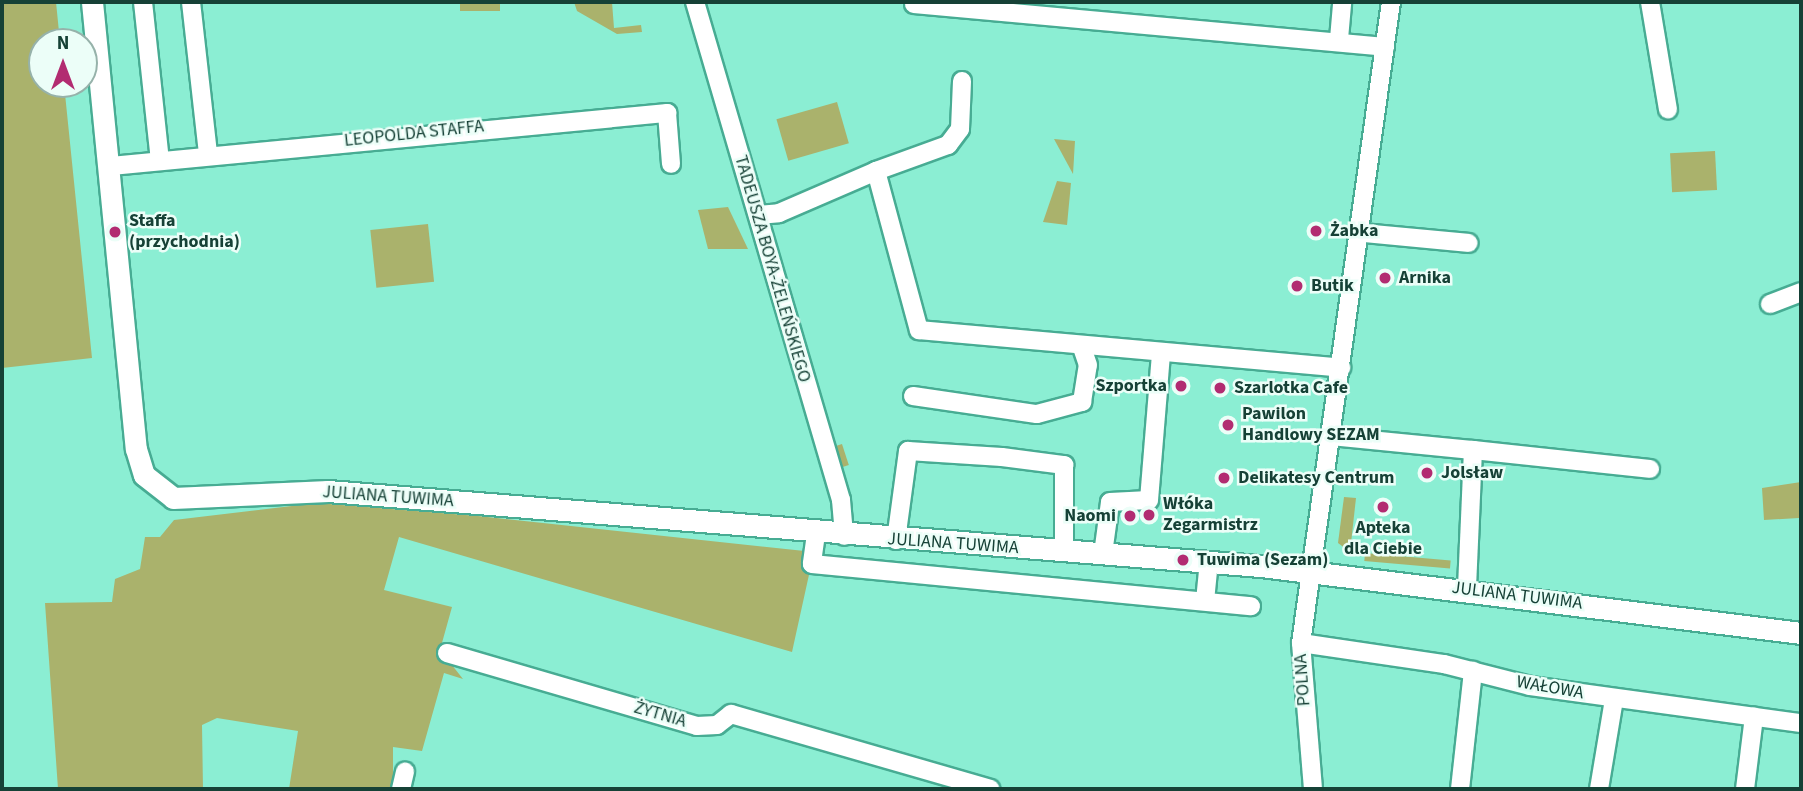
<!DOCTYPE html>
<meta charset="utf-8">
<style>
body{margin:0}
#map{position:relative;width:1803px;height:791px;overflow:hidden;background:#8beed3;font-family:"Source Sans 3",sans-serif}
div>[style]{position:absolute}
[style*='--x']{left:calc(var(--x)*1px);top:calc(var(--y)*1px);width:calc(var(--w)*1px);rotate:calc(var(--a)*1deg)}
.green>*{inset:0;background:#aab26c;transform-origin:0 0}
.roads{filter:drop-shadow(2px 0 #47ac93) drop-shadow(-2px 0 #47ac93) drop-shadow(0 2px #47ac93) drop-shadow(0 -2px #47ac93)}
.minor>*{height:18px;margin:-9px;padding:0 9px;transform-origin:9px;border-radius:9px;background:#fff}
.tertiary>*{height:21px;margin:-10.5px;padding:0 10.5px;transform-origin:10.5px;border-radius:10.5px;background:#fff}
.dots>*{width:19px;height:19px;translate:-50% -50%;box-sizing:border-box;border:4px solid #ecfef8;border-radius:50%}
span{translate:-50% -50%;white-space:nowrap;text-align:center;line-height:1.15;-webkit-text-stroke:5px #ecfef8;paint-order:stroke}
.street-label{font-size:18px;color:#164136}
.poi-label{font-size:18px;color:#164136;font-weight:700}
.left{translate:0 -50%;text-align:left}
.right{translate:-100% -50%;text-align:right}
.frame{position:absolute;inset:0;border:4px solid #164136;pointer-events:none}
.north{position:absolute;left:28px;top:28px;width:70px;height:70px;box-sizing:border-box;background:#ecfef8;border:2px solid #96b2aa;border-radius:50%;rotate:0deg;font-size:19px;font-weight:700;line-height:28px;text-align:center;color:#164136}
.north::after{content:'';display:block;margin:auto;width:24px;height:32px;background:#b22c71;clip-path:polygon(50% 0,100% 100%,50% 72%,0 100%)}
</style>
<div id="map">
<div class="green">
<i style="clip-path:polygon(2px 2px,56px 2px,60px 42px,42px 42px,42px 84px,64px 84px,92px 358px,2px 368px)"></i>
<i style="left:460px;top:2px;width:40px;height:9px"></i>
<i style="clip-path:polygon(574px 2px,612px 2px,614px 28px,641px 25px,642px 32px,617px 34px,577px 11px)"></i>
<i style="left:837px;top:102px;width:43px;height:63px;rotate:74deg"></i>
<i style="clip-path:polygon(1054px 139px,1075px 141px,1073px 174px)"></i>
<i style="left:1715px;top:151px;width:39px;height:45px;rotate:87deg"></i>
<i style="clip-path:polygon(1057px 181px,1071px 183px,1067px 225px,1043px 222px)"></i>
<i style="clip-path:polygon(728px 207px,748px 249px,708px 249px,698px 210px)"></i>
<i style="left:428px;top:224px;width:58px;height:58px;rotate:84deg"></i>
<i style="left:842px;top:444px;width:22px;height:8px;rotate:72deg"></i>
<i style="clip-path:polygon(1801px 482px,1799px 518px,1764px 520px,1762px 488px)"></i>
<i style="clip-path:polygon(1344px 497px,1356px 498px,1350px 552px,1338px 543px)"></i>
<i style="clip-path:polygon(317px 503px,478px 516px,814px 552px,792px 652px,399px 537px,384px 590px,452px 607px,440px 650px,463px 679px,444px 673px,422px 751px,393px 747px,393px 789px,289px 789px,298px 731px,217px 718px,202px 725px,203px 789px,58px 789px,45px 603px,112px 602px,115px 579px,140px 569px,145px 537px,160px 537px,174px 520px)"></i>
<i style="left:1365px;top:553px;width:86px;height:8px;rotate:5deg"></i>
</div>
<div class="roads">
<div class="minor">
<i style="--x:143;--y:2;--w:159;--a:83.9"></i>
<i style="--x:191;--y:2;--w:153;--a:83.6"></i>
<i style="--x:695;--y:2;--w:519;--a:73.66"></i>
<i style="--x:841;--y:500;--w:36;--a:85"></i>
<i style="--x:1650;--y:2;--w:109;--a:80.5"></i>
<i style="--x:914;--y:4;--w:473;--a:5.2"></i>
<i style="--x:1339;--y:39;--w:37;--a:-85"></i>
<i style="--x:111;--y:166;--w:559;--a:-5.45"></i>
<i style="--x:667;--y:113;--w:51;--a:85.5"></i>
<i style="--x:876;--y:171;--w:77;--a:-19.9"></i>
<i style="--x:948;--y:145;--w:20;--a:-53"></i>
<i style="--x:960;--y:129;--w:48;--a:-87.6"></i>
<i style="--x:758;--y:215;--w:21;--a:-5"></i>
<i style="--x:779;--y:213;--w:106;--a:-23.4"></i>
<i style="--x:876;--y:171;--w:165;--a:74.9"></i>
<i style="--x:919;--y:330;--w:424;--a:5.1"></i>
<i style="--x:1363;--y:233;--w:106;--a:5.4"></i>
<i style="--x:1770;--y:304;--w:33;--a:-21"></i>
<i style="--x:913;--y:396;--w:125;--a:8.3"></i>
<i style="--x:1037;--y:414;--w:47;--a:-14.9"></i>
<i style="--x:1082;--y:402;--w:37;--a:-81"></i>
<i style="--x:1088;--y:365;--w:21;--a:-109"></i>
<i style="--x:1330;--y:436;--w:144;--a:5.6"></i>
<i style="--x:1473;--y:450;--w:140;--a:92.5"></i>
<i style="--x:1473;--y:450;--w:178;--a:6.1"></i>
<i style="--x:816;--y:534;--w:30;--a:98"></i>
<i style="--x:812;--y:564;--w:441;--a:5.5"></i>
<i style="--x:896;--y:540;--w:90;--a:-82.3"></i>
<i style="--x:908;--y:451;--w:94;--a:3.7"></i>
<i style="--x:1002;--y:457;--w:63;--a:7.4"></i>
<i style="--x:1064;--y:465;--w:87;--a:90"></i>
<i style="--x:1103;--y:554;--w:52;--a:-82.3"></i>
<i style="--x:1110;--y:502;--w:39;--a:-3"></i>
<i style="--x:1149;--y:500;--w:147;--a:-85.3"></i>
<i style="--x:1205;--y:601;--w:40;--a:-84.3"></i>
<i style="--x:1301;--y:643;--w:145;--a:8.4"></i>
<i style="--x:1444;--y:664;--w:89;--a:14.3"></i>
<i style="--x:1530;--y:686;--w:274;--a:7.8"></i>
<i style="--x:447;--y:653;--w:260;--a:16.3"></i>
<i style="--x:697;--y:726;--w:20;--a:-3"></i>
<i style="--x:717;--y:725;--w:18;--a:-38"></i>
<i style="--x:731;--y:714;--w:270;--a:16.1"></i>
<i style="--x:401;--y:789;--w:18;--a:-77"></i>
<i style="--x:1313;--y:789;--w:146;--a:-94.7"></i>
<i style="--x:1301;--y:643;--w:647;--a:-82.01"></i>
<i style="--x:1460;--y:789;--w:119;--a:-83.7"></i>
<i style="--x:1599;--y:789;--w:91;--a:-80.5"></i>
<i style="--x:1745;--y:789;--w:73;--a:-82.9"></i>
</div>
<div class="tertiary">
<i style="--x:92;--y:2;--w:449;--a:84.4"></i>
<i style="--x:136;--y:449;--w:27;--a:73"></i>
<i style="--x:144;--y:475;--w:37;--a:38"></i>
<i style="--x:173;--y:498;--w:155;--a:-2.6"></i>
<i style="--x:328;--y:491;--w:936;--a:4.6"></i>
<i style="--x:1261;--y:566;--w:544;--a:7.07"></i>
</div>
</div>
<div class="dots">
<i style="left:1316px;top:231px;background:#b22c71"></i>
<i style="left:115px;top:232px;background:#b22c71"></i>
<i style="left:1385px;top:278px;background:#b22c71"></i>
<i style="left:1297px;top:286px;background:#b22c71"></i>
<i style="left:1181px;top:386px;background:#b22c71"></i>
<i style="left:1220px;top:388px;background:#b22c71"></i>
<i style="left:1228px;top:425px;background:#b22c71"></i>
<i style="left:1427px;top:473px;background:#b22c71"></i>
<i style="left:1224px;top:478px;background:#b22c71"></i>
<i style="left:1383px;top:507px;background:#b22c71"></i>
<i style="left:1149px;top:515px;background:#b22c71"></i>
<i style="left:1130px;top:516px;background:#b22c71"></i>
<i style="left:1183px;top:560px;background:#b22c71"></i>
</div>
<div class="street-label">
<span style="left:414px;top:134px;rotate:-6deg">LEOPOLDA STAFFA</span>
<span style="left:772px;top:269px;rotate:74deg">TADEUSZA BOYA-ŻELEŃSKIEGO</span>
<span style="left:388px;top:497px;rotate:4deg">JULIANA TUWIMA</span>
<span style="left:953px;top:544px;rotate:4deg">JULIANA TUWIMA</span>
<span style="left:1517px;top:596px;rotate:7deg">JULIANA TUWIMA</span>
<span style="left:1303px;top:680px;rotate:-94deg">POLNA</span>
<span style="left:1550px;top:688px;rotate:10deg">WAŁOWA</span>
<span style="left:660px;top:715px;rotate:16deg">ŻYTNIA</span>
</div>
<div class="poi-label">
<span class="left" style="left:129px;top:232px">Staffa<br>(przychodnia)</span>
<span class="left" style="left:1330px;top:231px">Żabka</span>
<span class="left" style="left:1399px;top:278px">Arnika</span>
<span class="left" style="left:1311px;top:286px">Butik</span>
<span class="right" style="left:1167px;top:386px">Szportka</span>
<span class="left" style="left:1234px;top:388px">Szarlotka Cafe</span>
<span class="left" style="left:1242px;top:425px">Pawilon<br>Handlowy SEZAM</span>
<span class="left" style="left:1441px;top:473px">Jolsław</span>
<span class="left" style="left:1238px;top:478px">Delikatesy Centrum</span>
<span class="left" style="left:1163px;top:515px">Włóka<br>Zegarmistrz</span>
<span class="right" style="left:1116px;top:516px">Naomi</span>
<span style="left:1383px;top:539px">Apteka<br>dla Ciebie</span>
<span class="left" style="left:1197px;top:560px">Tuwima (Sezam)</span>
</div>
<div class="frame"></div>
<div class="north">N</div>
</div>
